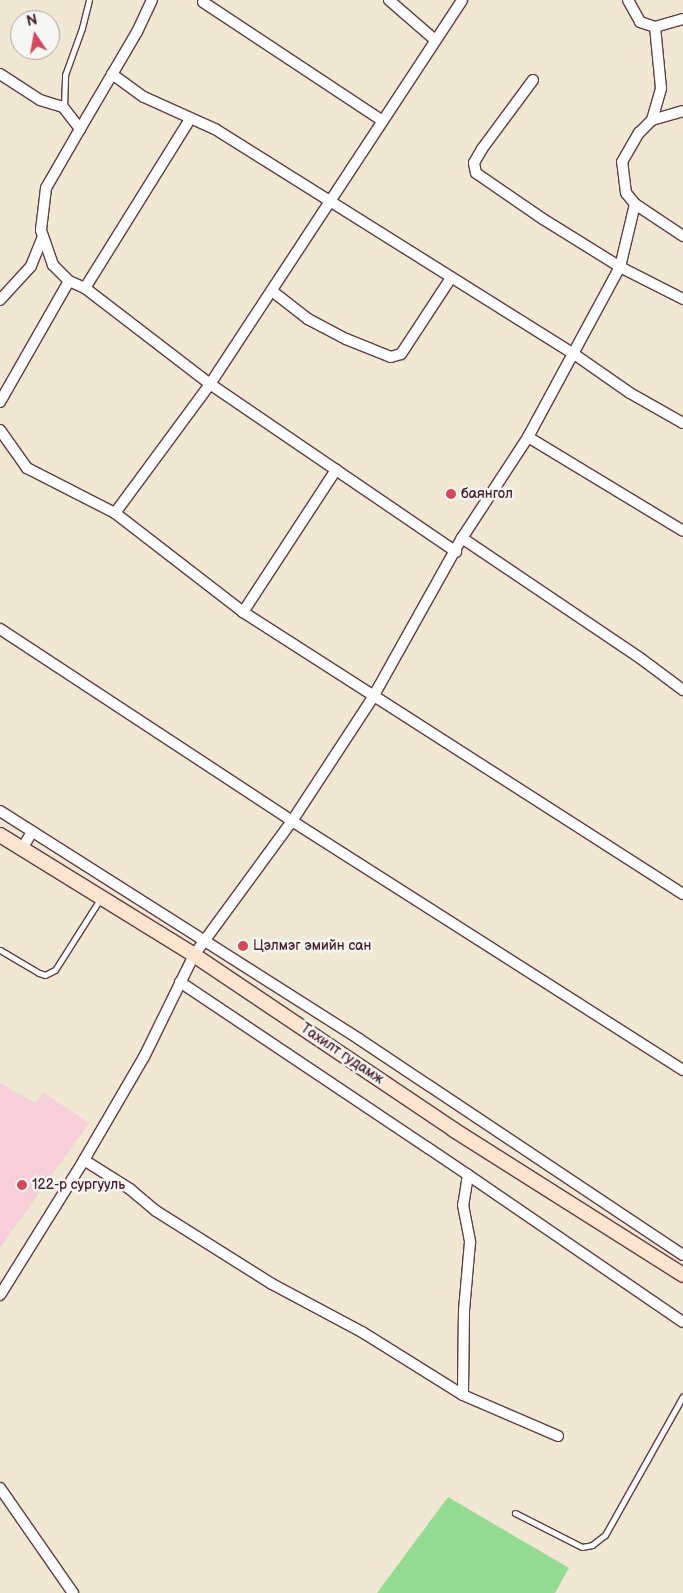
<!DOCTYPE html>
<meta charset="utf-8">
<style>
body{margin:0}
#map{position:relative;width:683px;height:1593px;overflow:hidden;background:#f0e8d2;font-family:"Balsamiq Sans",sans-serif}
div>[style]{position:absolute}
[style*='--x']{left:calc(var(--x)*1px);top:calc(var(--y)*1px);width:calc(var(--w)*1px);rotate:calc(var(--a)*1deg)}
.built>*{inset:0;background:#f6cfd9}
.green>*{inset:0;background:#96db94}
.roads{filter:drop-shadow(1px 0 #633d44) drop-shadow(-1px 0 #633d44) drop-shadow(0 1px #633d44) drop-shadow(0 -1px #633d44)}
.service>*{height:5px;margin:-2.5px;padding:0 2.5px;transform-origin:2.5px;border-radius:2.5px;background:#fff}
.minor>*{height:10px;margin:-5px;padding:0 5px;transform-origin:5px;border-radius:5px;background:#fff}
.secondary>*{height:14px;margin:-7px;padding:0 7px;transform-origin:7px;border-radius:7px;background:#fce5cf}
.dots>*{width:14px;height:14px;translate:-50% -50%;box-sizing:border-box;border:2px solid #f6f6f2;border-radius:50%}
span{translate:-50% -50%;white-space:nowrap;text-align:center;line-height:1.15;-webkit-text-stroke:5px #f6f6f2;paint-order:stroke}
.poi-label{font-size:14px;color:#4a1f2b}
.left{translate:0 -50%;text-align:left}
.street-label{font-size:14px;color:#4a1f2b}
.north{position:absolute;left:10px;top:10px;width:50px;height:50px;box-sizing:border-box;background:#f6f6f2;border:1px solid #b1a0a2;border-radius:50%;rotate:348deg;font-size:14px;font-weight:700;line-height:20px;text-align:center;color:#4a1f2b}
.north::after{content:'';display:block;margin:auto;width:18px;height:22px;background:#d1495b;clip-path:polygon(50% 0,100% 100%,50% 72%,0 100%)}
</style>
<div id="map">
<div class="built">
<i style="clip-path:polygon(0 1083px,35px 1103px,44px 1093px,89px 1123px,0 1248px)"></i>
</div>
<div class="green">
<i style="clip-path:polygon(448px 1497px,569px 1568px,555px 1593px,377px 1593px)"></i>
</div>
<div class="roads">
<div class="service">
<i style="--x:64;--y:107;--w:32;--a:-88"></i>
<i style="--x:65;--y:75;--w:50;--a:-70.1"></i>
<i style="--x:82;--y:28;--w:29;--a:-76"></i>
<i style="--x:0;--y:950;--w:45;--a:30.5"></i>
<i style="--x:39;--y:973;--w:6;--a:18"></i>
<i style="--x:45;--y:975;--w:11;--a:-27"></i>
<i style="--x:55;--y:970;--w:84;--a:-57.6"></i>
<i style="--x:515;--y:1513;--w:75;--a:26.9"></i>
<i style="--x:582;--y:1547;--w:10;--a:-11"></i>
<i style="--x:592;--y:1545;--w:16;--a:-38"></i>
<i style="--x:605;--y:1535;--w:159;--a:-60.7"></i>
</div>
<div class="minor">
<i style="--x:389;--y:0;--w:61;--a:41"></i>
<i style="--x:628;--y:0;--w:25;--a:61"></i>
<i style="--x:640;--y:22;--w:16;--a:18"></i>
<i style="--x:203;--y:2;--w:214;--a:33.5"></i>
<i style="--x:0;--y:74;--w:48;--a:33"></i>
<i style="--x:40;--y:100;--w:24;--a:17"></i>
<i style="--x:63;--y:107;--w:28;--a:52"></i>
<i style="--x:80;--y:129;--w:113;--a:-59.6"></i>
<i style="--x:137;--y:32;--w:35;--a:-65"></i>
<i style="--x:112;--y:74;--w:39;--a:36"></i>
<i style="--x:144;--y:97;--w:78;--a:24.3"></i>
<i style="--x:215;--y:129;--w:424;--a:32.1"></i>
<i style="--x:574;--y:354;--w:68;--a:34.9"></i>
<i style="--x:630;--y:393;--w:61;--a:29.5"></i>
<i style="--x:533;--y:80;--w:86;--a:126.5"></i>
<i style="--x:482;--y:149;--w:16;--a:120"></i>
<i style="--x:474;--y:163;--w:10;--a:79"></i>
<i style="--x:476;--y:173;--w:81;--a:34.5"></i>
<i style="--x:543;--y:219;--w:91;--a:31.9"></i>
<i style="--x:620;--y:267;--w:65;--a:-76.6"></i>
<i style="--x:635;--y:204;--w:14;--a:-129"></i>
<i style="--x:626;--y:193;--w:31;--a:-97"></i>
<i style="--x:622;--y:162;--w:34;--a:-60"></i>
<i style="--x:639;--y:133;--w:18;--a:-45"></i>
<i style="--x:652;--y:120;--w:32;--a:-16"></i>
<i style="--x:652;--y:120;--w:33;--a:-74"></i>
<i style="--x:661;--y:88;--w:61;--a:-95.6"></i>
<i style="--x:655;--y:27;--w:29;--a:-16"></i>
<i style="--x:635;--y:204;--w:58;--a:33.7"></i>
<i style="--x:69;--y:281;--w:17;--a:24"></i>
<i style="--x:85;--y:288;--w:158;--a:37.5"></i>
<i style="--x:210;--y:384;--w:298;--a:34.3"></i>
<i style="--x:85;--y:288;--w:200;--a:-58.1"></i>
<i style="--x:272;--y:291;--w:46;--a:37.9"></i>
<i style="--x:308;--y:319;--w:43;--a:27.8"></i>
<i style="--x:346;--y:339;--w:48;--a:21.8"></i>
<i style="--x:391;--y:357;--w:10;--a:-17"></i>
<i style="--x:401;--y:354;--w:91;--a:-56.7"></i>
<i style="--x:0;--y:300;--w:46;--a:-47.6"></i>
<i style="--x:31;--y:266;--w:32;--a:-68"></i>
<i style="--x:0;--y:402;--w:139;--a:-60.3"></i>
<i style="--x:69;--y:281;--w:23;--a:-135"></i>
<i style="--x:53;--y:265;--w:37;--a:-109"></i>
<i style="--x:41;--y:230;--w:42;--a:-83.2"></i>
<i style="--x:46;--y:188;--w:68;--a:-60"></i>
<i style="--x:0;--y:430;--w:47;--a:54.6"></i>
<i style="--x:27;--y:468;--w:99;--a:27.1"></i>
<i style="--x:115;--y:513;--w:162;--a:37.7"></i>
<i style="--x:243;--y:612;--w:523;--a:32.66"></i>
<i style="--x:528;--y:437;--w:181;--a:31.2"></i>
<i style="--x:115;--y:513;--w:160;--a:-53.6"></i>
<i style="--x:210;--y:384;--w:459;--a:-56.7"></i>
<i style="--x:462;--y:538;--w:215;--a:34"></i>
<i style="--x:640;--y:658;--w:54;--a:36.7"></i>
<i style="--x:243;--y:612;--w:170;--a:-56.8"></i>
<i style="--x:0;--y:629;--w:349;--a:33.3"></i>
<i style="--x:292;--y:821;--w:464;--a:32.5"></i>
<i style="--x:0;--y:811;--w:425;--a:32.4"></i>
<i style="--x:359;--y:1039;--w:389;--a:33.7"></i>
<i style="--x:22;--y:849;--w:20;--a:-60"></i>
<i style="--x:180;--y:982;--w:347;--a:33.8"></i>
<i style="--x:468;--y:1175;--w:30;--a:99"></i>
<i style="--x:463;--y:1205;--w:38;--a:79"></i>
<i style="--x:470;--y:1242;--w:68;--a:95"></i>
<i style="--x:464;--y:1310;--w:85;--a:90.7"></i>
<i style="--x:468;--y:1175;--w:260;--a:34.4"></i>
<i style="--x:0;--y:1295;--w:159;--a:-58.1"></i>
<i style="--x:558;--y:1436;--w:103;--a:-156.7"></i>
<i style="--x:463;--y:1395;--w:119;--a:-148"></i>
<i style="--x:362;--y:1332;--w:102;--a:-151.9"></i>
<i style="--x:272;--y:1284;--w:137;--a:-147.8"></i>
<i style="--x:156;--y:1211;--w:34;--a:-140"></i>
<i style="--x:130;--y:1189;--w:54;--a:-147.8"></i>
<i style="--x:84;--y:1160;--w:119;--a:-59.8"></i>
<i style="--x:144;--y:1057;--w:114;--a:-63.9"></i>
<i style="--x:194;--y:955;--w:166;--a:-53.8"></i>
<i style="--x:292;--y:821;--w:148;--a:-56.8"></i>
<i style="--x:373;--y:697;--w:182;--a:-60.8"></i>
<i style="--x:462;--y:538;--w:121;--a:-56.8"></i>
<i style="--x:528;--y:437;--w:193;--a:-61.6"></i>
<i style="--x:620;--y:267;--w:71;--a:26.9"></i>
<i style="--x:0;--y:1488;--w:128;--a:55.2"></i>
</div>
<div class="secondary">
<i style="--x:0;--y:835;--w:228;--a:31.7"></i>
<i style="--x:194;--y:955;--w:313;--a:33.9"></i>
<i style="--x:454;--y:1130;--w:271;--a:32.3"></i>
</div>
</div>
<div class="dots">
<i style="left:451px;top:494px;background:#d1495b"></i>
<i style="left:243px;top:946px;background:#d1495b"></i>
<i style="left:22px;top:1185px;background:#d1495b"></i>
</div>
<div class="poi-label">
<span class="left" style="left:461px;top:494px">баянгол</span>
<span class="left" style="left:253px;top:946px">Цэлмэг эмийн сан</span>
<span class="left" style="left:32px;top:1185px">122-р сургууль</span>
</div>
<div class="street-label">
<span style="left:342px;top:1054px;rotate:34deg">Тахилт гудамж</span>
</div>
<div class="north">N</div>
</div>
